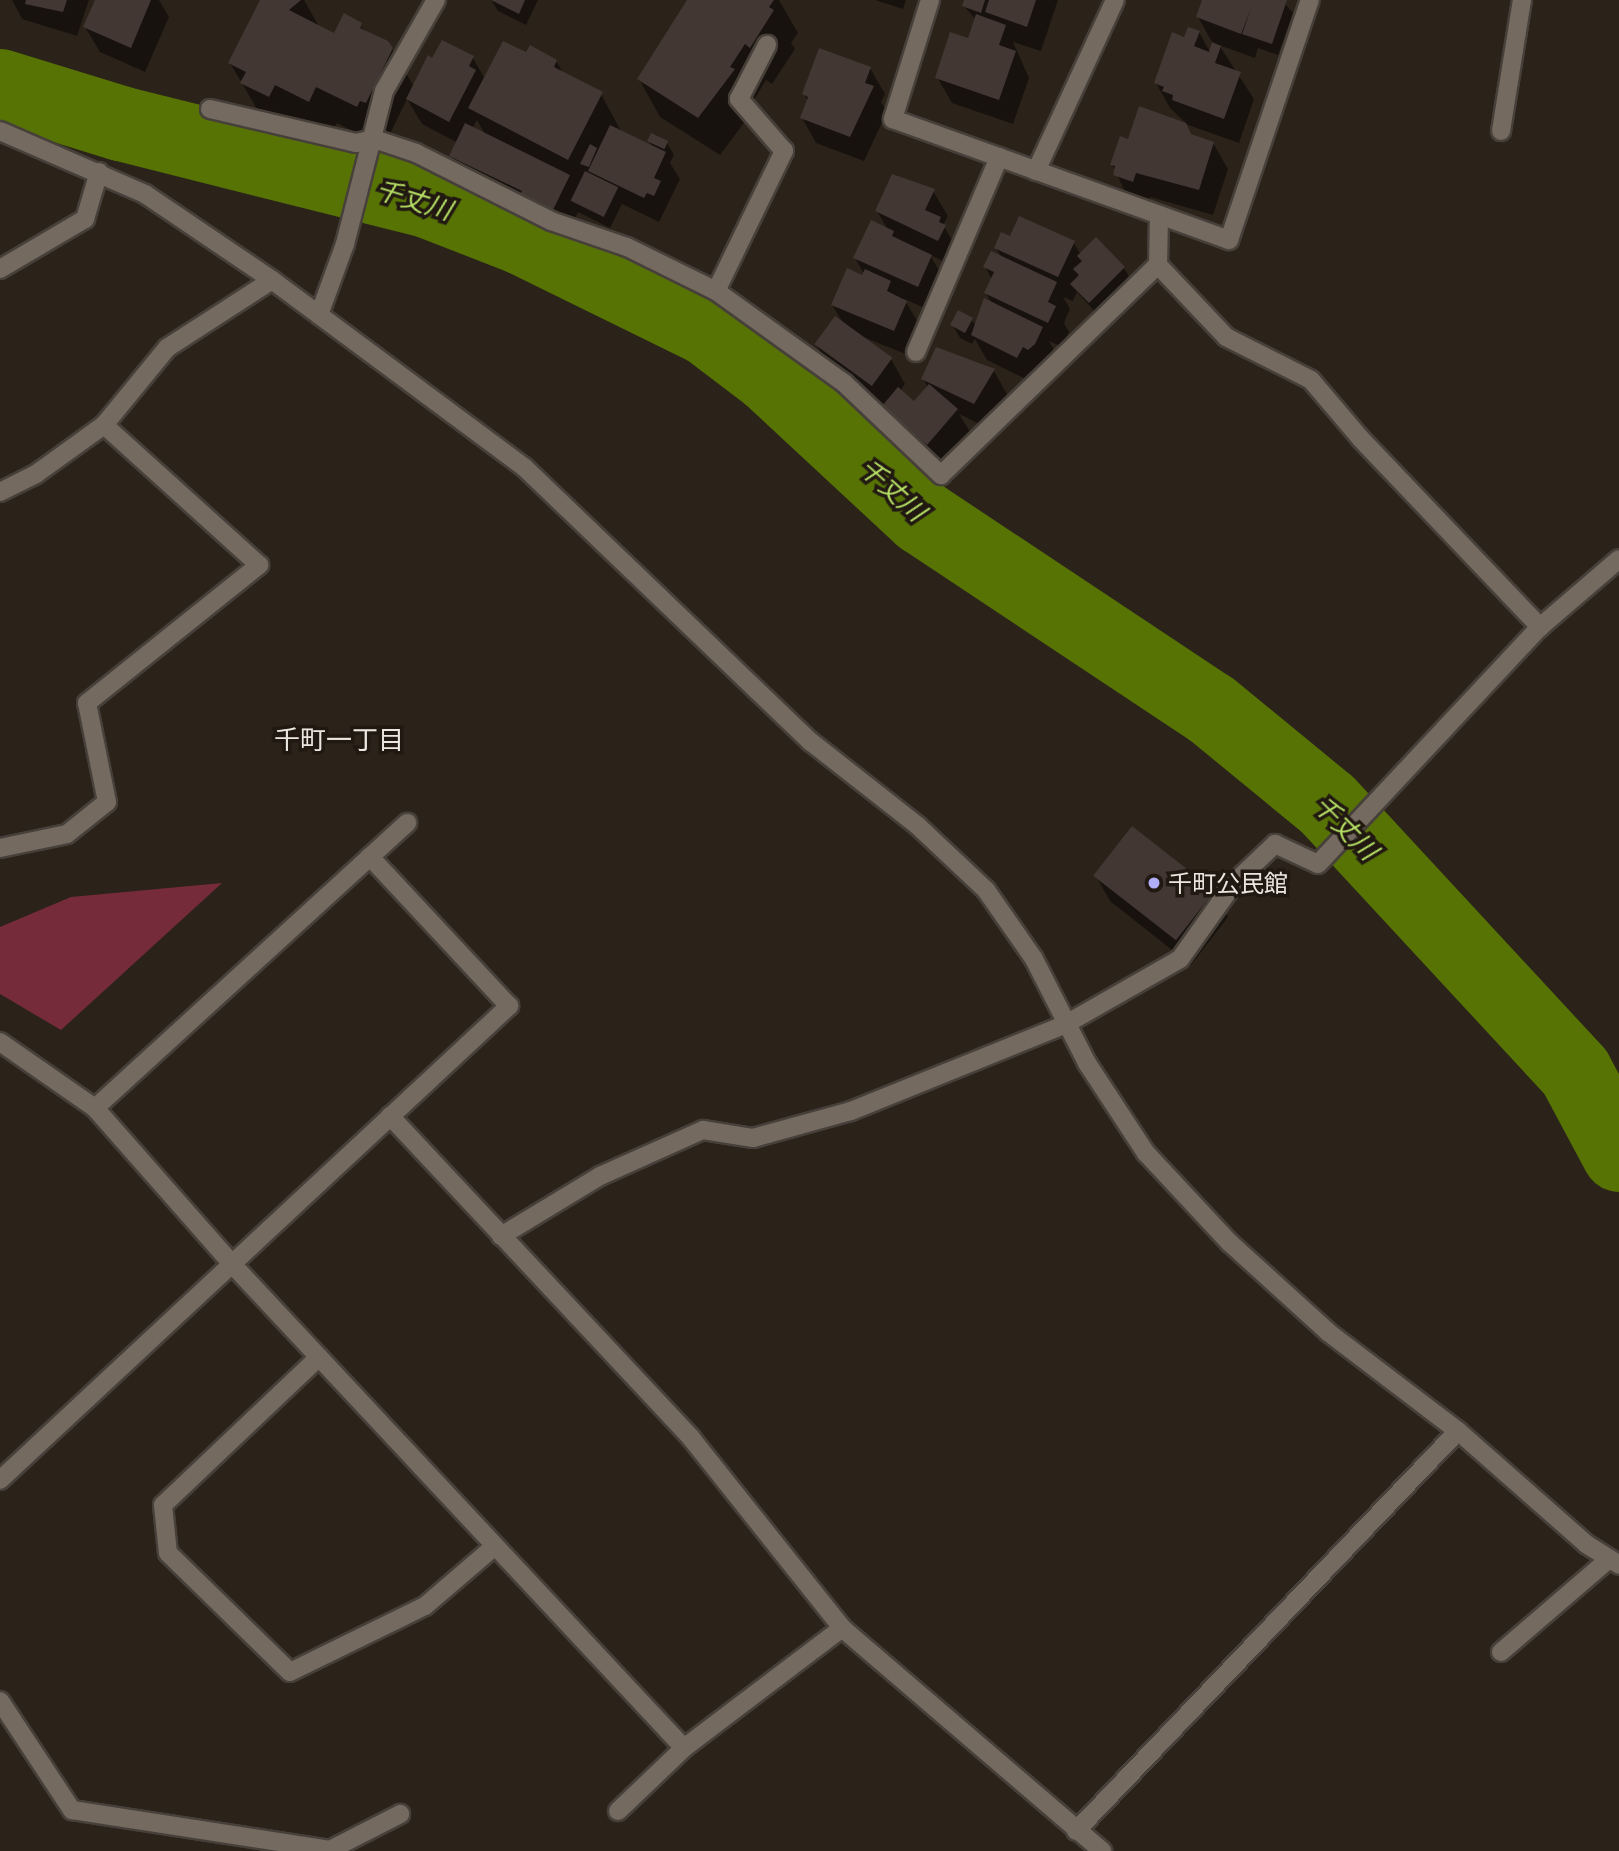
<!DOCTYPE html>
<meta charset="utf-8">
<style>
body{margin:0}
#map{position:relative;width:1619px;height:1851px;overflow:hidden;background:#2b231a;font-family:Commissioner,"Noto Sans JP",sans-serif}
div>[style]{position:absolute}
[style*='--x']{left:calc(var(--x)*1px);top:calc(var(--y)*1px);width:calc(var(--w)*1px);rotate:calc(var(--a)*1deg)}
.green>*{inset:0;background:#762b3a}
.shadow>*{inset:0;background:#0007}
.river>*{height:75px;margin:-37.5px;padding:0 37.5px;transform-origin:37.5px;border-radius:37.5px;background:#567304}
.building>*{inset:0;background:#433733;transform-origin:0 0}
.roads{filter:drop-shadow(2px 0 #47403a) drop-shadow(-2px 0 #47403a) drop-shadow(0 2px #47403a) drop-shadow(0 -2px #47403a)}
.service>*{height:18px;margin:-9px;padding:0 9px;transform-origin:9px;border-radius:9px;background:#746a60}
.minor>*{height:18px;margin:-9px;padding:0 9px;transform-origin:9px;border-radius:9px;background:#746a60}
.dots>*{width:19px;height:19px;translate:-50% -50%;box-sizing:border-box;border:4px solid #211911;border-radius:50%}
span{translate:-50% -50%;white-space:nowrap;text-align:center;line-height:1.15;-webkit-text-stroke:7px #211911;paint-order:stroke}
.poi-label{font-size:24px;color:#ebe6e0}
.left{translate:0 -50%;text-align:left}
.water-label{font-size:26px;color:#b6e065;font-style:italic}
.neighbourhood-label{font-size:26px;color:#ebe6e0}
</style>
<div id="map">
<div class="green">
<i style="clip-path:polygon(222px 883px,61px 1030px,0 994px,0 927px,71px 897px)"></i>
</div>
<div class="shadow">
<i style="clip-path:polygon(12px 0,89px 0,77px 36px,22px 19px)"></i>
<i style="clip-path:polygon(97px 0,159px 0,169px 17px,145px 72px,100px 52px,85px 27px)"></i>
<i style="clip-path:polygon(evenodd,262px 0,304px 0,320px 28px,335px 36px,345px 16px,392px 49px,414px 87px,433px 60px,473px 58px,485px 79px,526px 55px,556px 61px,564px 74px,601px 94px,622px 133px,653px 148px,649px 141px,667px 143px,674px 155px,670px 163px,680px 179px,659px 222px,622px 204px,610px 228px,578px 212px,566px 236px,536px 221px,466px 181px,451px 156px,458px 143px,422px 124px,407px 99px,387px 140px,378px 144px,337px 123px,330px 138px,264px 121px,230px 63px,262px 0,477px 120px,486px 136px,472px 129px,477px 120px)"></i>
<i style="clip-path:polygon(491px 0,538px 0,526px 25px,498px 11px)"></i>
<i style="clip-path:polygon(689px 0,779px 0,798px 33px,791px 43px,795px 49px,772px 84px,766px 80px,752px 103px,755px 108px,720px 155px,660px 117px,639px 79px)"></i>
<i style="clip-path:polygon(875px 0,906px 0,903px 9px)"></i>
<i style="clip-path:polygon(966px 0,1058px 0,1041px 51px,1013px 42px,1029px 78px,1013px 124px,952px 103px,937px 77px,969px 40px,976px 20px,964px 6px)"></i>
<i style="clip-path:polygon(1204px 0,1282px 0,1293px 13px,1278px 55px,1258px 48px,1255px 58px,1219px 45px,1254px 99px,1239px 143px,1188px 125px,1170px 108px,1156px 83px,1185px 39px,1199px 32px,1210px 52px,1212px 42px,1198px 17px)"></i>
<i style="clip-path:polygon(870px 68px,885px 94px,881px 102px,887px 112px,864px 161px,816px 143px,802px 118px,808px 101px,804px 94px)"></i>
<i style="clip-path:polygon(1192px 136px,1213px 143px,1228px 169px,1213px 215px,1150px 197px,1147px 206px,1129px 200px,1112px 164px,1130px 141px)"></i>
<i style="clip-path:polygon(933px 191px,948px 216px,943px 225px,959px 252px,952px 265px,930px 255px,945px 281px,932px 311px,904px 299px,921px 327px,908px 355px,863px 337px,891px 359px,905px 384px,900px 391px,915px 404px,928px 387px,923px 379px,994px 371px,1008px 396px,988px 428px,959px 414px,972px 435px,942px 469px,899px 431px,886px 410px,831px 369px,816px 344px,844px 324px,832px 305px,864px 274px,855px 258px,888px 230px,877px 211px)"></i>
<i style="clip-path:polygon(1011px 238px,1073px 242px,1081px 255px,1124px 268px,1131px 280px,1097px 314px,1077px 292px,1073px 301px,1063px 297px,1070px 309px,1064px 323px,1069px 332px,1062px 347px,1049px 341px,1056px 353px,1032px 382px,987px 360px,975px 339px,972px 344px,960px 338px,953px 326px,971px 319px,976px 326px,992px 304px,986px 293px,992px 279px,985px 267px,1002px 258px,996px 248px)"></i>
<i style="clip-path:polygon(1096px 876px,1214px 892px,1228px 917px,1191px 965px,1110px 901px)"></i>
</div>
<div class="river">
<i style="--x:0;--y:86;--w:126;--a:17.1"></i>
<i style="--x:120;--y:123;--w:317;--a:14.1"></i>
<i style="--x:427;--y:200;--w:102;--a:21.3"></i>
<i style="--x:522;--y:237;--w:206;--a:26.2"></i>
<i style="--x:707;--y:328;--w:78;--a:37.2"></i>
<i style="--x:769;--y:375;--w:209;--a:42.9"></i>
<i style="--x:922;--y:517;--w:346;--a:33.6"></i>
<i style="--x:1210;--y:708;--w:151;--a:39.4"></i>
<i style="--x:1327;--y:804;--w:365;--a:47.2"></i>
<i style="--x:1575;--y:1072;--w:93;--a:61.8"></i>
</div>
<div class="building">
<i style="clip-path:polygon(26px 0,67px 0,63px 12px,25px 4px)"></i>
<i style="clip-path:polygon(95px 0,151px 0,131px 48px,83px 27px)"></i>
<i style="clip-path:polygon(260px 0,301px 0,289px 10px,334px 33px,344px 13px,362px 23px,360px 28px,388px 41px,393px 48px,366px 103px,360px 101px,357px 107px,316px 87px,309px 102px,275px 85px,269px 97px,240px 83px,246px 72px,228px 63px)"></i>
<i style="clip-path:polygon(491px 0,525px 0,519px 14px)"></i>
<i style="clip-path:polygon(687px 0,774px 0,769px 7px,774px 10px,750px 48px,745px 44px,730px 67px,735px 69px,698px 118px,637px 79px)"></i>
<i style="clip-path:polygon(964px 0,985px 0,981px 13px,962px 6px)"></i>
<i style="clip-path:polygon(989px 0,1036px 0,1027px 27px,985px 12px)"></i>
<i style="clip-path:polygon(1202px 0,1287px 0,1272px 44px,1242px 34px,1252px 6px,1241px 34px,1196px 17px)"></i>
<i style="clip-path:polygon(976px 14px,1006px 25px,999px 45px,1016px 51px,999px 100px,935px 78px,950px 32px,968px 38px)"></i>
<i style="clip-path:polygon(1188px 27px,1200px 31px,1194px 46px,1209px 52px,1212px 42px,1221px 46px,1215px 63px,1241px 72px,1224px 119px,1172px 100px,1173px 95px,1162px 91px,1164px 87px,1154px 83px,1172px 32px,1184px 37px)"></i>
<i style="clip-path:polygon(442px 40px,474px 56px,469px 66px,476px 70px,449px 122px,406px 99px,428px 55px,432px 58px)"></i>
<i style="clip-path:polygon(503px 41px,526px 52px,530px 45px,557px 60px,554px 67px,603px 92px,568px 160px,468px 108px)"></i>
<i style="clip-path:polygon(819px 48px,871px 67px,865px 83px,874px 86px,850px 137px,800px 118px,808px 97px,802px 94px)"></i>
<i style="clip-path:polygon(1139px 106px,1186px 123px,1191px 134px,1214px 142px,1199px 190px,1136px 173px,1133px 182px,1113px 175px,1115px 166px,1110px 165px,1120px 136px,1128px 139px)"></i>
<i style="clip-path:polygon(465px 123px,570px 175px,552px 212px,519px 196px,522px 191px,449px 156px)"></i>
<i style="clip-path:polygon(610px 125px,666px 152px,654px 178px,661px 181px,654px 196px,647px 193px,644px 198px,588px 171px)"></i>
<i style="left:651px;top:133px;width:19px;height:9px;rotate:25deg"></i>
<i style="clip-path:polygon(590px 144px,597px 148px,589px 167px,580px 164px)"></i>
<i style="left:585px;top:171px;width:37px;height:33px;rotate:26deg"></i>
<i style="clip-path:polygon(892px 174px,935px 189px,925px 210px,941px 217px,939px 222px,946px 225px,938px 241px,875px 211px)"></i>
<i style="clip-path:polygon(1019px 216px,1075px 241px,1058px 277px,994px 248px,1001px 232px,1010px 236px)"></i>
<i style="clip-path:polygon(871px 220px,894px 231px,892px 236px,932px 255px,918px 287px,853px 258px)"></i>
<i style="clip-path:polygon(1096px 237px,1125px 267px,1089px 303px,1070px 284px,1079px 275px,1073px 269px,1082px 261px,1077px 256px)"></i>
<i style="clip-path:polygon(991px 251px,1057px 282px,1048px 302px,1056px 306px,1048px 323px,984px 293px,994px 272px,983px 267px)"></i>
<i style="clip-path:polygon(847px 268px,862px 275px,865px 269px,891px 281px,887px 291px,907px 301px,894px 331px,831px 305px)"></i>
<i style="clip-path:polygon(984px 298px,1043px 327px,1035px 344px,1028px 350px,1023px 347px,1017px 358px,971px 335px)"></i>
<i style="left:958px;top:310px;width:17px;height:17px;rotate:28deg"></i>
<i style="left:835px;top:316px;width:71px;height:35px;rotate:36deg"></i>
<i style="clip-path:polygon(936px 347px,995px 369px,974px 404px,921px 379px)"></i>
<i style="clip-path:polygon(929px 384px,958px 409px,927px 445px,882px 406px,898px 387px,914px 401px)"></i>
<i style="left:1132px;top:826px;width:105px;height:63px;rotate:38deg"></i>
</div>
<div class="roads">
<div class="service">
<i style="--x:716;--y:291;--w:156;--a:-64.1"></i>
<i style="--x:784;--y:151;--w:69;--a:-130.9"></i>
<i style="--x:739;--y:99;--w:61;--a:-62.6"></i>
<i style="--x:1066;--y:1024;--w:131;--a:-29.7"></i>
<i style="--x:1180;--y:959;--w:93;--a:-54.6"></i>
<i style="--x:1234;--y:883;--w:57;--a:-43.6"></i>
<i style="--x:1275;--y:844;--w:47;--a:24.9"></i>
<i style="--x:1318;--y:864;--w:325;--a:-46.9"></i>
<i style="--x:1540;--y:627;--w:104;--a:-40.7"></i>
<i style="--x:1076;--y:1831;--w:553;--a:-46.32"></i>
</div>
<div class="minor">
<i style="--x:930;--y:0;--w:125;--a:107.3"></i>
<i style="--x:893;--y:119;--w:357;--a:19.8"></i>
<i style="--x:1229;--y:240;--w:253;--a:-71.4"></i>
<i style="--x:210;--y:109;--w:150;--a:13.1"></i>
<i style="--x:356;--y:143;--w:18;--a:-13"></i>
<i style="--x:374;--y:139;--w:44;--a:18.4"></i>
<i style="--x:416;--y:153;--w:151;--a:26.7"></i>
<i style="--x:551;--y:221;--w:80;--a:18.9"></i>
<i style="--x:627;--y:247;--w:99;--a:26.3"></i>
<i style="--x:716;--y:291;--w:158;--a:35.7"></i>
<i style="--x:844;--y:383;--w:134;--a:43.5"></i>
<i style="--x:941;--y:475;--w:302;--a:-44.1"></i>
<i style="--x:0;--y:131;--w:158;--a:23.5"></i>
<i style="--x:145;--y:194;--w:153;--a:34.1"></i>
<i style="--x:272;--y:280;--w:315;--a:36.6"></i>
<i style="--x:525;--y:468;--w:396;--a:43.8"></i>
<i style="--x:811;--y:742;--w:136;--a:38.1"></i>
<i style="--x:918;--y:826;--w:93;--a:43.3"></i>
<i style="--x:986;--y:890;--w:84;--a:55.2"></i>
<i style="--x:1034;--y:959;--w:117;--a:63"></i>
<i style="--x:1087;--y:1063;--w:108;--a:56.8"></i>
<i style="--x:1146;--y:1153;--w:123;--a:47"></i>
<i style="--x:1230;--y:1243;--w:132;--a:42.2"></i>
<i style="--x:1328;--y:1332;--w:163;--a:37.3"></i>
<i style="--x:1458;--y:1431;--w:171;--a:41.4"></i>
<i style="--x:1586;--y:1544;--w:39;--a:32"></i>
<i style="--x:1501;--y:131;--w:133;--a:-80.9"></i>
<i style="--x:1036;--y:171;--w:188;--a:-65.2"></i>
<i style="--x:1159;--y:215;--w:50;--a:91.1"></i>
<i style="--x:1158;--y:265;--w:99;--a:46.6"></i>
<i style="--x:1226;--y:337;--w:95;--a:26.8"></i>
<i style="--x:1311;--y:380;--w:77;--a:49.7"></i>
<i style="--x:1361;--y:439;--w:260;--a:46.4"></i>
<i style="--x:0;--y:269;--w:99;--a:-30.5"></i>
<i style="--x:85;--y:219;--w:49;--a:-73.4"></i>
<i style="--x:319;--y:315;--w:76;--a:-69.9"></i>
<i style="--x:345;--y:244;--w:158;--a:-75.7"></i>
<i style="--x:384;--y:91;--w:105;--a:-60.3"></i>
<i style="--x:916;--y:352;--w:212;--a:-66.9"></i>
<i style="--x:0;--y:492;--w:40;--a:-26.6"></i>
<i style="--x:36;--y:474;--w:84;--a:-35.8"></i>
<i style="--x:104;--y:425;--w:99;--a:-50.7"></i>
<i style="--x:167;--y:348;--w:125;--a:-32.9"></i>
<i style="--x:0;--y:848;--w:68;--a:-11.8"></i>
<i style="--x:67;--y:834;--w:51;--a:-38.7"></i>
<i style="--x:107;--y:802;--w:101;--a:-101.4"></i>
<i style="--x:87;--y:703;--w:221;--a:-38.7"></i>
<i style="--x:259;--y:565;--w:209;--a:-137.9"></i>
<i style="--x:0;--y:1042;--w:116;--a:34.8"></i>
<i style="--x:95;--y:1108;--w:208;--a:48.7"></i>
<i style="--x:232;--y:1264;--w:662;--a:46.96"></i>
<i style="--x:95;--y:1108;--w:423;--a:-42.4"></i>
<i style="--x:390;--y:1116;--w:441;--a:46.9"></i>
<i style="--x:691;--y:1438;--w:243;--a:51.5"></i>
<i style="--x:842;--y:1628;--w:343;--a:40.6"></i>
<i style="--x:501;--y:1236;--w:116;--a:-31.2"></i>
<i style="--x:600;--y:1176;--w:113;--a:-24.1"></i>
<i style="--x:703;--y:1130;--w:51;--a:9.1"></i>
<i style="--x:753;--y:1138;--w:102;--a:-15.4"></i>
<i style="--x:851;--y:1111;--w:232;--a:-22"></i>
<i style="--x:319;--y:1357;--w:215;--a:136.5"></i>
<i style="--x:163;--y:1505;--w:48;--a:84.1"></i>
<i style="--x:168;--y:1553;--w:170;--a:44.3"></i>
<i style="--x:290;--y:1672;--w:150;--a:-26.1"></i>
<i style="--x:425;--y:1606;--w:92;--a:-40.6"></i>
<i style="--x:0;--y:1480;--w:696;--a:-42.96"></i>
<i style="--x:509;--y:1006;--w:204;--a:-133"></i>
<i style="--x:1501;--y:1652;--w:143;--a:-40.7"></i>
<i style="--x:0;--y:1701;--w:131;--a:56.6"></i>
<i style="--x:72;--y:1810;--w:261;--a:8.8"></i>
<i style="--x:330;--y:1850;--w:79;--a:-27.2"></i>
<i style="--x:618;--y:1811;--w:91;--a:-43.7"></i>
<i style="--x:684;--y:1748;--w:198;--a:-37.2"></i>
</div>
</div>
<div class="dots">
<i style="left:1154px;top:883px;background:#b0aefa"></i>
</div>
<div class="poi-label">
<span class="left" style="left:1168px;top:883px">千町公民館</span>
</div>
<div class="water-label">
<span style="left:414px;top:199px;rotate:17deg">千丈川</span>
<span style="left:893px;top:489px;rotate:42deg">千丈川</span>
<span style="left:1346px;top:827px;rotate:45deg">千丈川</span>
</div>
<div class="neighbourhood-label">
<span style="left:339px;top:739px">千町一丁目</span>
</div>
</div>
